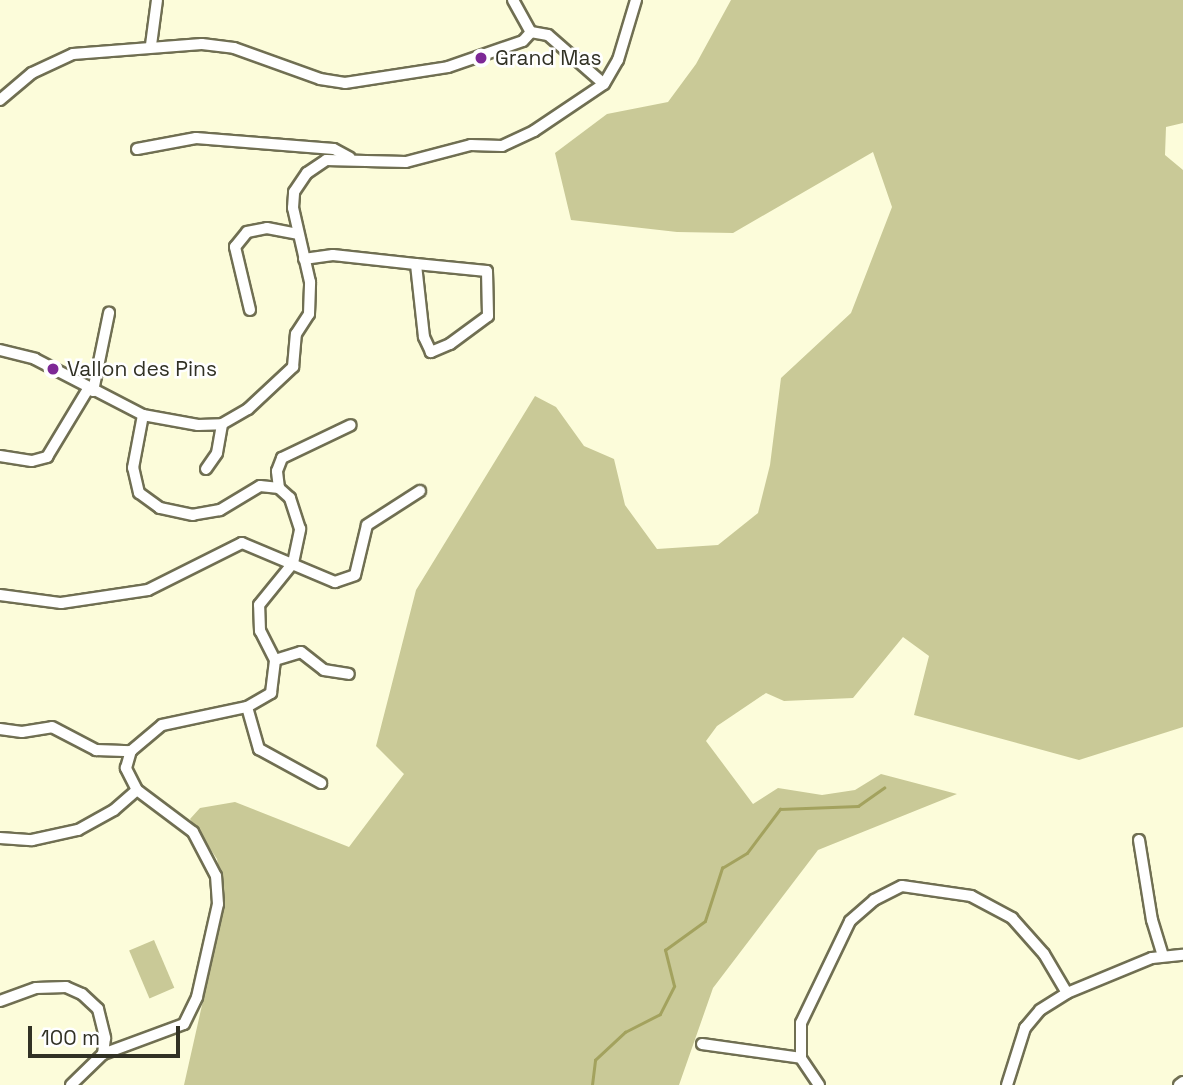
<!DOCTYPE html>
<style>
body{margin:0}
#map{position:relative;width:1183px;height:1085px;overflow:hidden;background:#fcfcda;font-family:"Space Grotesk",sans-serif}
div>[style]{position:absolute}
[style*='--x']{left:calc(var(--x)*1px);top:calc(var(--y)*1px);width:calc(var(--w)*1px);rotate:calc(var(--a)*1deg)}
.green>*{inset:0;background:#c9c997;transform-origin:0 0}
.stream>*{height:2.5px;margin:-1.25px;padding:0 1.25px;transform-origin:1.25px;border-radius:1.25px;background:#a3a25e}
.roads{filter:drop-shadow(2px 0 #706f52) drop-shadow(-2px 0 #706f52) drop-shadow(0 2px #706f52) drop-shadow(0 -2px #706f52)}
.minor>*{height:10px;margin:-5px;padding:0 5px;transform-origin:5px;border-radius:5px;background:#fff}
.dots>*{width:19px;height:19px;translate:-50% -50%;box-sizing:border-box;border:4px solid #fff;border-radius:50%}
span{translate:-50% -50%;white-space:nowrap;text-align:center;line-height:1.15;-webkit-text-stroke:5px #fff;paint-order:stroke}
.poi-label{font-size:21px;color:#313124}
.left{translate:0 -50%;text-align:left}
.scale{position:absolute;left:28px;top:1026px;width:152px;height:32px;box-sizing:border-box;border:4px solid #313124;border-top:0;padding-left:9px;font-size:21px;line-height:24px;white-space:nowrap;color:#313124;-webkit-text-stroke:5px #fff;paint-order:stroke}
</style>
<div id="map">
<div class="green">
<i style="clip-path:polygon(731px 0,1183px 0,1183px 123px,1166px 127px,1165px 155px,1183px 170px,1183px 727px,1079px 760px,914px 715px,929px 656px,903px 637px,853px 698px,784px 701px,766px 693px,717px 726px,706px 741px,753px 804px,778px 788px,822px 795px,855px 790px,881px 774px,957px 794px,818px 850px,713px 988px,679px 1085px,184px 1085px,225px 903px,217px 859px,190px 819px,200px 808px,235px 802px,349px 847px,404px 774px,376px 746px,416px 590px,535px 396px,556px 407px,584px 446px,614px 459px,625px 505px,657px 549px,718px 545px,758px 513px,770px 465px,781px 378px,851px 313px,892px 207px,873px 152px,733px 233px,677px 232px,571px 220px,555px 153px,607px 114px,668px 102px,696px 64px)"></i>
<i style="left:154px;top:940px;width:52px;height:27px;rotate:67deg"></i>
</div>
<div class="stream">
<i style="--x:592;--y:1085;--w:25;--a:-83"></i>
<i style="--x:595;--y:1060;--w:41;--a:-43"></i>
<i style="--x:625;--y:1032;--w:39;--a:-27"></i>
<i style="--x:660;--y:1014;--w:31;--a:-63"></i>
<i style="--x:674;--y:986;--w:37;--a:-104"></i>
<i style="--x:665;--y:950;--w:49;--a:-35.9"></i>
<i style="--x:705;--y:921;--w:56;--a:-72.2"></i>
<i style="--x:722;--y:868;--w:29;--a:-31"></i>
<i style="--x:747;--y:853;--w:55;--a:-53.1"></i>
<i style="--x:780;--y:809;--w:78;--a:-2.2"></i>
<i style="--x:858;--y:806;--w:32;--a:-35"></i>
</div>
<div class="roads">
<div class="minor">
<i style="--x:513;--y:0;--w:37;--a:61"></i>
<i style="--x:531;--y:32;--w:17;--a:10"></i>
<i style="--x:548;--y:35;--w:74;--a:41.2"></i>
<i style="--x:151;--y:45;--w:45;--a:-82.4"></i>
<i style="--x:0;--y:100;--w:42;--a:-40.2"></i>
<i style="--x:32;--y:73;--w:45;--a:-24.9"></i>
<i style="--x:73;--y:54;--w:129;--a:-4.4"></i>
<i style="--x:202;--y:44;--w:32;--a:7"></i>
<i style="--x:234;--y:48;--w:91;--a:19.8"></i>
<i style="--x:320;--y:79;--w:25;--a:9"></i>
<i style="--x:345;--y:83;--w:104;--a:-8.8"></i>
<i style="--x:448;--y:67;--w:79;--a:-19.1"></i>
<i style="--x:523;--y:41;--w:12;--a:-48"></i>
<i style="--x:137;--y:149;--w:60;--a:-10.6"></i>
<i style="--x:196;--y:138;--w:138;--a:4.6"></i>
<i style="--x:334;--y:149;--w:18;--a:29"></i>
<i style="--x:304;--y:259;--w:29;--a:-8"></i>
<i style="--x:333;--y:255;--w:83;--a:6.2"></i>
<i style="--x:416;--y:264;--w:71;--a:5.6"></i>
<i style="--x:487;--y:271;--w:45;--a:88.7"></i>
<i style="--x:488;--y:316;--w:47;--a:143.6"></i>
<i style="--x:450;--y:344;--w:21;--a:157"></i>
<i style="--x:431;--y:352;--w:17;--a:-115"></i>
<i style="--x:424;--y:337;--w:73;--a:-96.3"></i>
<i style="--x:250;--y:310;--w:65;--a:-103.4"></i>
<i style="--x:235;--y:247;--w:19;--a:-51"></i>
<i style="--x:247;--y:232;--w:20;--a:-11"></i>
<i style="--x:267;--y:228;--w:31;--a:11"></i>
<i style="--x:0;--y:350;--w:36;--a:14"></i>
<i style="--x:35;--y:359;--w:122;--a:27.4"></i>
<i style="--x:143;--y:415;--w:56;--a:10.3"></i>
<i style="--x:198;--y:425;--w:24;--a:-2"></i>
<i style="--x:222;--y:424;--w:30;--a:-30"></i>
<i style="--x:248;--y:409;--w:62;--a:-43"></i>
<i style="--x:293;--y:367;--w:33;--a:-85"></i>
<i style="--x:296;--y:334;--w:24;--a:-57"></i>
<i style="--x:309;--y:314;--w:32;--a:-88"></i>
<i style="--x:310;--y:282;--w:76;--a:-102.9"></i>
<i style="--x:293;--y:208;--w:16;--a:-86"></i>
<i style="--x:294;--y:192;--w:23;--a:-56"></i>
<i style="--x:307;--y:173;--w:23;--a:-34"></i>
<i style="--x:326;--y:160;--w:80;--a:1.4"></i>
<i style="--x:406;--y:162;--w:67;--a:-14.7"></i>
<i style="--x:471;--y:145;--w:31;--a:2"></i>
<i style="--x:502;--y:146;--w:35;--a:-25"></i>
<i style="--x:534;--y:131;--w:84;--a:-33.9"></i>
<i style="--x:604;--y:84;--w:28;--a:-60"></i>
<i style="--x:618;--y:60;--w:63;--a:-73.3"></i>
<i style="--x:93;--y:391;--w:80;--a:-78.4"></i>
<i style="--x:0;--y:456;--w:32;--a:9"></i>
<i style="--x:32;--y:461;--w:16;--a:-15"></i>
<i style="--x:47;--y:457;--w:79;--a:-58.9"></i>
<i style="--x:206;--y:469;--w:19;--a:-55"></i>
<i style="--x:217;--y:453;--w:29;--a:-80"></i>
<i style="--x:279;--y:488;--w:17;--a:-97"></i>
<i style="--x:277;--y:471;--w:14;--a:-69"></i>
<i style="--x:282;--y:458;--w:76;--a:-25.6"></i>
<i style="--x:0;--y:595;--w:62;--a:7.5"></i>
<i style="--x:61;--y:603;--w:88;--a:-8.5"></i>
<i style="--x:148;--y:590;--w:105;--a:-26.6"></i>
<i style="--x:242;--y:543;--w:101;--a:22.8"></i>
<i style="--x:335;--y:582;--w:21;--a:-19"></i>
<i style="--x:355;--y:575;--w:51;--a:-76.5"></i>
<i style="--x:367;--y:525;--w:63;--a:-32.7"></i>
<i style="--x:275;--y:660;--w:27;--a:-17"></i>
<i style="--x:301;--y:652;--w:29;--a:38"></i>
<i style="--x:324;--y:670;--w:25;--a:9"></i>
<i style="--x:247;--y:707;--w:44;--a:74.1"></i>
<i style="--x:259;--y:749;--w:71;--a:28.7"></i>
<i style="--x:0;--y:729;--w:22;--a:8"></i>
<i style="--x:22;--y:732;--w:30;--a:-9"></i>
<i style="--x:52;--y:727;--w:50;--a:27.6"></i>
<i style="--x:96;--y:750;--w:35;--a:2"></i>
<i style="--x:0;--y:838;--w:32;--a:4"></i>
<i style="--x:32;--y:840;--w:47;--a:-12.3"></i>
<i style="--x:78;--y:830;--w:41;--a:-29.1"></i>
<i style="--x:114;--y:810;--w:30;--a:-41"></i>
<i style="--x:1139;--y:840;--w:81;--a:80.8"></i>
<i style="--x:1152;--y:920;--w:37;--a:73"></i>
<i style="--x:0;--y:1001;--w:38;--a:-20"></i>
<i style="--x:36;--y:988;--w:30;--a:-2"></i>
<i style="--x:66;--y:987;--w:17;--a:24"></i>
<i style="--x:82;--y:994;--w:22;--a:43"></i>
<i style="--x:98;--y:1009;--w:30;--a:76"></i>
<i style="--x:105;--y:1038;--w:16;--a:97"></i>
<i style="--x:702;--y:1044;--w:100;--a:8"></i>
<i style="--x:71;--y:1085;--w:45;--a:-44.1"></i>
<i style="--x:103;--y:1054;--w:86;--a:-20.3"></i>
<i style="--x:184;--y:1024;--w:30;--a:-64"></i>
<i style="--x:197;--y:997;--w:95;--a:-77.3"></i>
<i style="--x:218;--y:904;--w:28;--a:-94"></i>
<i style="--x:216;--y:876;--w:50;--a:-117.6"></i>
<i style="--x:193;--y:832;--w:70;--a:-143.1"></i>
<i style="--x:137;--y:790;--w:25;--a:-117"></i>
<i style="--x:126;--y:768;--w:18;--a:-74"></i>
<i style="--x:131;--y:751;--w:40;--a:-40"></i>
<i style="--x:162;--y:725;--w:87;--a:-12"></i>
<i style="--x:247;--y:707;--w:28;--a:-30"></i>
<i style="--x:271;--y:693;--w:33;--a:-83"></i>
<i style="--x:275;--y:660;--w:33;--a:-117"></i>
<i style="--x:260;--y:631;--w:26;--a:-92"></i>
<i style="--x:259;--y:605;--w:54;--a:-51"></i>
<i style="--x:293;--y:563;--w:35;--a:-78"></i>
<i style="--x:300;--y:529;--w:33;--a:-108"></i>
<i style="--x:290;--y:498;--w:15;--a:-138"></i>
<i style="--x:279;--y:488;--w:19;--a:-174"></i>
<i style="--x:260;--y:486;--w:47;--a:149"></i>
<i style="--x:220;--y:510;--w:27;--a:170"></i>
<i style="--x:193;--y:515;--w:34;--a:-168"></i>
<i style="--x:160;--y:508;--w:26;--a:-144"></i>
<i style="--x:139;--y:493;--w:26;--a:-103"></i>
<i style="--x:133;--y:468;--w:54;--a:-79.3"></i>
<i style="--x:819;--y:1085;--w:32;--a:-124"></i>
<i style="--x:801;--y:1058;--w:35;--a:-90"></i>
<i style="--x:801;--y:1023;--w:113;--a:-64.3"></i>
<i style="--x:850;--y:921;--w:32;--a:-41"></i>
<i style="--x:874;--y:900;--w:31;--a:-27"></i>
<i style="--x:902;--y:886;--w:70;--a:8.2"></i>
<i style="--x:971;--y:896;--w:47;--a:28.2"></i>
<i style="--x:1012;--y:918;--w:48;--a:48.4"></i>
<i style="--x:1044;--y:954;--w:45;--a:59.5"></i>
<i style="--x:1007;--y:1085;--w:60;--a:-72.5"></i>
<i style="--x:1025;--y:1028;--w:23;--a:-50"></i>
<i style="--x:1040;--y:1010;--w:32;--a:-32"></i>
<i style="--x:1067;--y:993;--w:92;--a:-22.4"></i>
<i style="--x:1152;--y:958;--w:31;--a:-6"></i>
<i style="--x:1179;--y:1085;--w:5;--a:-37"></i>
</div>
</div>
<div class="dots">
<i style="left:481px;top:58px;background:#7d2896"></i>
<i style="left:53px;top:369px;background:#7d2896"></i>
</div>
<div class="poi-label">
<span class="left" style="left:495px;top:58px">Grand Mas</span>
<span class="left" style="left:67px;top:369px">Vallon des Pins</span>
</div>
<div class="scale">100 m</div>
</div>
